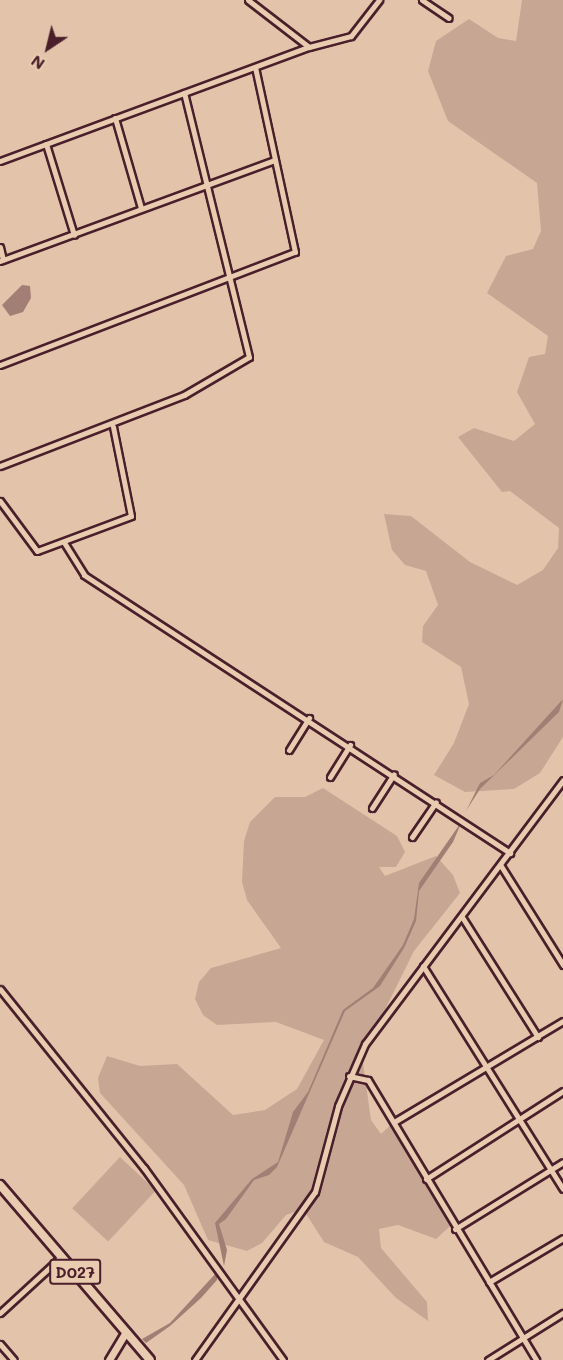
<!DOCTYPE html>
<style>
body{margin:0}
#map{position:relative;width:563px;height:1360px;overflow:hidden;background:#e3c4ab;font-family:Mali,sans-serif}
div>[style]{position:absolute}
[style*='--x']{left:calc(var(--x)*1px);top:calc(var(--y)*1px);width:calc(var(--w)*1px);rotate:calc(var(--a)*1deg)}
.green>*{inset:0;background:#c7a693;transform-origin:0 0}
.water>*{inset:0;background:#a27e75}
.roads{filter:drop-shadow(2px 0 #4a1f2b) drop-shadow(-2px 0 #4a1f2b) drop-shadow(0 2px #4a1f2b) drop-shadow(0 -2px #4a1f2b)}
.minor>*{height:5px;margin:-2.5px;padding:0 2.5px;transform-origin:2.5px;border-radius:2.5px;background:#e9cbb0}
.tertiary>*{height:7px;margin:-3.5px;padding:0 3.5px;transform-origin:3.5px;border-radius:3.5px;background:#e9cbb0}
.primary>*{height:8px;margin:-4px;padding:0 4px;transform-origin:4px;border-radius:4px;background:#e9cbb0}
span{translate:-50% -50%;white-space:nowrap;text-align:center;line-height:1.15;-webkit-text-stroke:4.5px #e9cbb0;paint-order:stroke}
.shield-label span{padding:2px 4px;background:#e9cbb0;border:2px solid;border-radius:4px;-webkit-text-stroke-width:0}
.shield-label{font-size:16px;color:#4a1f2b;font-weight:700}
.north{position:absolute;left:18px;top:18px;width:60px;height:60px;-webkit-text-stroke:4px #e9cbb0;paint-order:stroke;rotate:215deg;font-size:16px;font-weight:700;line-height:24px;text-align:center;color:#4a1f2b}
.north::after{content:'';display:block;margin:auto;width:21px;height:27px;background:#4a1f2b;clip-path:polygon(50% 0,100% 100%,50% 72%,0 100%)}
</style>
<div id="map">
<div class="green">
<i style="clip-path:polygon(522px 0,563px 0,563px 737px,540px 773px,514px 789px,465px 792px,434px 775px,454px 743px,469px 704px,461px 667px,422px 642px,423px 626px,438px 605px,426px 571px,405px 565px,392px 550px,384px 514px,411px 516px,470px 562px,517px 585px,543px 570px,558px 548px,559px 528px,510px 491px,502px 492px,458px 437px,474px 428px,514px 441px,535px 424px,517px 392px,529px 357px,545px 354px,548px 336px,487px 293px,506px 256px,533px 249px,541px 231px,537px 183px,448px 121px,428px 71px,436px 41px,469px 19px,498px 38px,516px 41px)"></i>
<i style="clip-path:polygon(323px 788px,397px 836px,405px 852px,396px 867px,379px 867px,385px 876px,436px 856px,453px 875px,460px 893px,414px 951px,362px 1056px,371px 1120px,381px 1134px,394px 1122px,458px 1219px,436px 1239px,398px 1225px,379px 1229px,381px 1248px,427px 1302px,428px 1321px,396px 1298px,358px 1257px,324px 1242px,303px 1209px,286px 1215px,262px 1243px,247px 1251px,208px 1240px,184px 1185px,100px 1093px,98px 1078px,107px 1056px,140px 1066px,177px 1064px,233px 1115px,265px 1110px,297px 1089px,324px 1040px,276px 1022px,217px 1025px,203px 1015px,195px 999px,199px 982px,211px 968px,281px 948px,247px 900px,242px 882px,244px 841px,250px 822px,275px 797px,305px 797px)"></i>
<i style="left:120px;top:1157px;width:49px;height:70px;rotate:43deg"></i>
</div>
<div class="water">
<i style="clip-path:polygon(22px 285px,30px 286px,31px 298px,23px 312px,10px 316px,2px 305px)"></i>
<i style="clip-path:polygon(563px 699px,559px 712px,480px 789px,466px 811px,480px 783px,494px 775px)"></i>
<i style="clip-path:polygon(462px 821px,453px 842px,419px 891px,416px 921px,404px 948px,380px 986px,345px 1011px,277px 1167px,269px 1175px,254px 1180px,226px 1219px,219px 1224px,227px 1250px,224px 1266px,215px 1223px,252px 1179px,278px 1162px,293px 1112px,308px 1092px,343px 1010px,373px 988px,403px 945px,414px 919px,419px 883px)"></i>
<i style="clip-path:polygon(217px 1272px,217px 1280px,201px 1298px,170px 1326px,146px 1343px,142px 1339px,170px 1323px)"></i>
</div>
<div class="roads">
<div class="minor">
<i style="--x:248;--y:0;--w:77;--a:37.6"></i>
<i style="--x:422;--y:0;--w:32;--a:34"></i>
<i style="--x:115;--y:118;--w:94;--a:73.9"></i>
<i style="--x:46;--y:144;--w:95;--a:72.9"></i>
<i style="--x:0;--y:161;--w:329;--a:-20.3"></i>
<i style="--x:309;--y:47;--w:43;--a:-14.7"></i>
<i style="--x:351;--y:36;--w:46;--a:-52.1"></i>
<i style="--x:0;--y:247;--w:13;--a:77"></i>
<i style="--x:0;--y:261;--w:293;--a:-20.2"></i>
<i style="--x:0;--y:365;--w:316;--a:-21"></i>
<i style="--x:295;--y:252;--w:189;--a:-102.2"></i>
<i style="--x:0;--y:466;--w:197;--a:-21.1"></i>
<i style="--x:184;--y:395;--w:75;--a:-30.3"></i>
<i style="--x:249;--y:357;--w:272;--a:-103.8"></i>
<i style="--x:0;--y:501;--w:62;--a:53.5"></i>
<i style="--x:37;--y:551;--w:100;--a:-20.4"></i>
<i style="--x:131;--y:516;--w:91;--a:-101.4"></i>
<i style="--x:65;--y:544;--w:36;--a:58"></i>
<i style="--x:84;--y:575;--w:509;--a:33.13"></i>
<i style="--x:289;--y:750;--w:38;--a:-58"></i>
<i style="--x:330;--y:777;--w:38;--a:-58"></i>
<i style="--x:372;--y:808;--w:40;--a:-57.1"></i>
<i style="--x:412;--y:837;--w:42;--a:-55.6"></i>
<i style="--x:501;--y:866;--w:117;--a:57.9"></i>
<i style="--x:462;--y:917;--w:142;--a:57.7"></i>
<i style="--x:423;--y:966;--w:263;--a:57.9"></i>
<i style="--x:0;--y:989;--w:230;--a:51.2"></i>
<i style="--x:144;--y:1168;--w:237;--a:54.1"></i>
<i style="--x:349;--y:1076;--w:19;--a:12"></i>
<i style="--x:368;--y:1080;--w:327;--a:59"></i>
<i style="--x:394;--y:1122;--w:197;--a:-30.9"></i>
<i style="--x:426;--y:1179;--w:163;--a:-32.7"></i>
<i style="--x:455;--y:1229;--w:127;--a:-31.8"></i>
<i style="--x:489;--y:1282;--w:86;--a:-30.7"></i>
<i style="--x:0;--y:1313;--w:83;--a:-42.6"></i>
<i style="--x:0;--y:1344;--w:21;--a:49"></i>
<i style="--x:195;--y:1360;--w:206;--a:-54.5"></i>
<i style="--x:315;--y:1192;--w:89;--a:-75"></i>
<i style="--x:338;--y:1106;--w:68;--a:-66.5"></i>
<i style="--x:365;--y:1044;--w:330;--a:-53.1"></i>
<i style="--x:488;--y:1360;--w:89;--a:-32.1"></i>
</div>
<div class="tertiary">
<i style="--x:109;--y:1360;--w:33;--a:-59"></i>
</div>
<div class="primary">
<i style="--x:0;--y:1185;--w:230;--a:49.4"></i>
</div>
</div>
<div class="shield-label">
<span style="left:75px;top:1272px">D027</span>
</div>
<div class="north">N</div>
</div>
